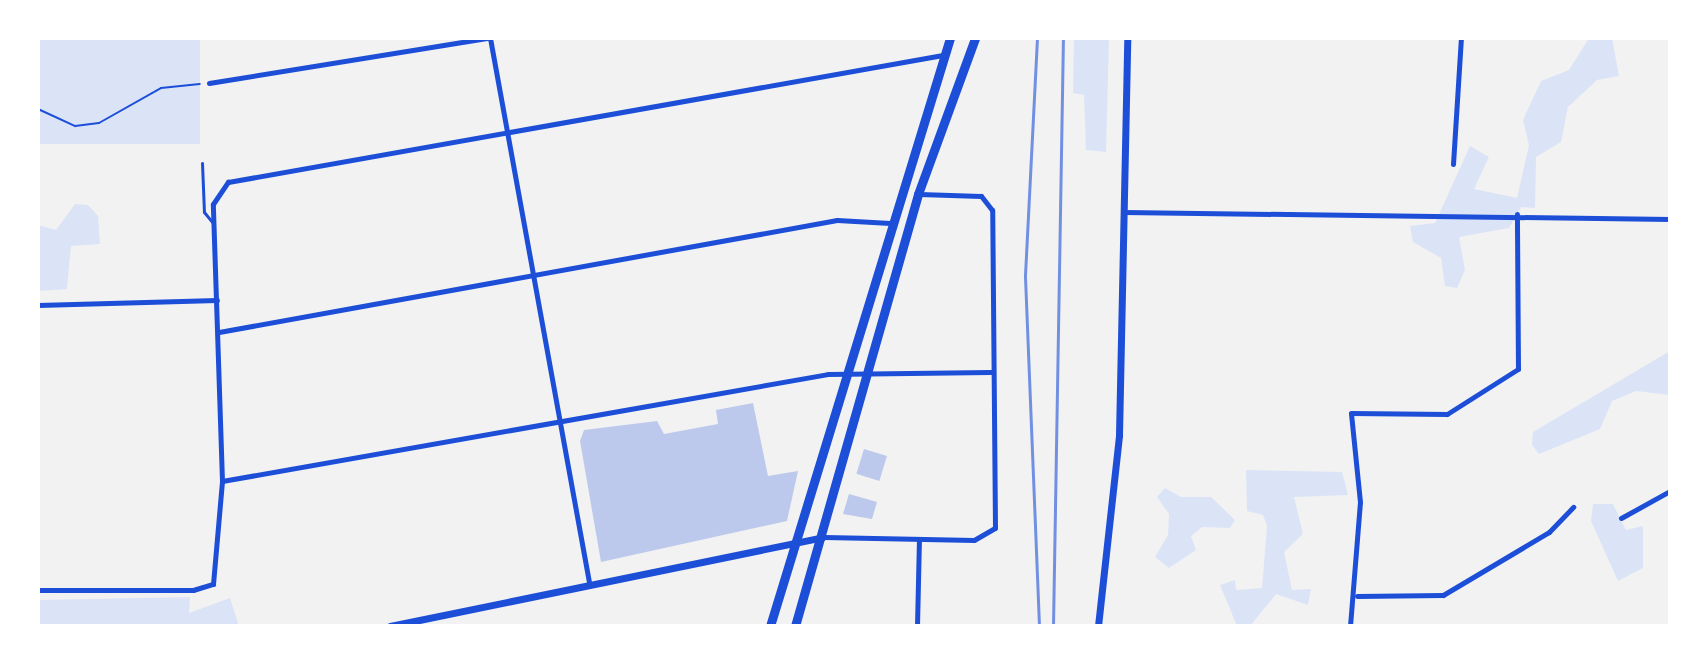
<!DOCTYPE html>
<style>
body{margin:0}
#map{position:relative;width:1708px;height:664px;overflow:hidden;background:#f2f2f2;font-family:"Work Sans",sans-serif}
div>[style]{position:absolute}
[style*='--x']{left:calc(var(--x)*1px);top:calc(var(--y)*1px);width:calc(var(--w)*1px);rotate:calc(var(--a)*1deg)}
.green>*{inset:0;background:#dbe4f7;transform-origin:0 0}
.building>*{inset:0;background:#bdc9ec;transform-origin:0 0}
.path>*{height:2px;margin:-1px;padding:0 1px;transform-origin:1px;border-radius:1px;background:#1d4ed8}
.service>*{height:3px;margin:-1.5px;padding:0 1.5px;transform-origin:1.5px;border-radius:1.5px;background:#1d4ed8}
.minor>*{height:5px;margin:-2.5px;padding:0 2.5px;transform-origin:2.5px;border-radius:2.5px;background:#1d4ed8}
.secondary>*{height:7px;margin:-3.5px;padding:0 3.5px;transform-origin:3.5px;border-radius:3.5px;background:#1d4ed8}
.trunk>*{height:9px;margin:-4.5px;padding:0 4.5px;transform-origin:4.5px;border-radius:4.5px;background:#1d4ed8}
.rail>*{height:3px;margin:-1.5px;padding:0 1.5px;transform-origin:1.5px;border-radius:1.5px;background:#7290e2}
span{translate:-50% -50%;white-space:nowrap;text-align:center;line-height:1.15;-webkit-text-stroke:7px #fff;paint-order:stroke}
.frame{position:absolute;inset:0;border:40px solid #fff;pointer-events:none}
</style>
<div id="map">
<div class="green">
<i style="left:38px;top:38px;width:162px;height:106px"></i>
<i style="clip-path:polygon(1074px 38px,1109px 38px,1106px 152px,1086px 150px,1084px 95px,1073px 93px)"></i>
<i style="clip-path:polygon(1589px 38px,1612px 38px,1619px 76px,1597px 80px,1568px 107px,1561px 142px,1536px 157px,1535px 208px,1521px 207px,1509px 228px,1459px 237px,1465px 270px,1457px 288px,1445px 286px,1441px 258px,1413px 242px,1410px 226px,1435px 223px,1470px 146px,1489px 157px,1474px 189px,1517px 198px,1529px 145px,1523px 120px,1541px 81px,1569px 70px)"></i>
<i style="clip-path:polygon(75px 204px,88px 205px,98px 216px,100px 244px,71px 246px,67px 289px,38px 291px,38px 225px,56px 230px)"></i>
<i style="clip-path:polygon(1670px 351px,1670px 395px,1636px 391px,1612px 401px,1600px 429px,1539px 454px,1532px 445px,1533px 432px)"></i>
<i style="clip-path:polygon(1246px 470px,1342px 472px,1348px 495px,1294px 497px,1303px 534px,1284px 552px,1292px 590px,1311px 589px,1308px 605px,1276px 594px,1250px 626px,1237px 626px,1220px 585px,1235px 580px,1236px 590px,1262px 588px,1267px 526px,1263px 515px,1247px 511px)"></i>
<i style="clip-path:polygon(1165px 488px,1181px 497px,1211px 497px,1235px 520px,1230px 528px,1202px 527px,1191px 536px,1196px 550px,1169px 568px,1155px 557px,1168px 535px,1169px 514px,1157px 497px)"></i>
<i style="clip-path:polygon(1593px 504px,1613px 504px,1626px 530px,1643px 526px,1643px 568px,1618px 581px,1591px 521px)"></i>
<i style="clip-path:polygon(190px 597px,189px 613px,230px 598px,239px 626px,38px 626px,38px 600px)"></i>
</div>
<div class="building">
<i style="clip-path:polygon(753px 403px,768px 476px,798px 471px,787px 521px,601px 562px,580px 441px,584px 430px,657px 421px,664px 434px,718px 424px,716px 410px)"></i>
<i style="left:864px;top:449px;width:24px;height:26px;rotate:17deg"></i>
<i style="clip-path:polygon(849px 494px,877px 502px,872px 519px,843px 514px)"></i>
</div>
<div class="path">
<i style="--x:38;--y:109;--w:41;--a:24.7"></i>
<i style="--x:75;--y:126;--w:24;--a:-7"></i>
<i style="--x:99;--y:123;--w:71;--a:-29.4"></i>
<i style="--x:161;--y:88;--w:39;--a:-6"></i>
</div>
<div class="service">
<i style="--x:202;--y:163;--w:49;--a:87.7"></i>
<i style="--x:204;--y:212;--w:14;--a:51"></i>
</div>
<div class="minor">
<i style="--x:490;--y:38;--w:553;--a:79.69"></i>
<i style="--x:209;--y:83;--w:283;--a:-9.2"></i>
<i style="--x:1453;--y:164;--w:126;--a:-86.4"></i>
<i style="--x:1123;--y:212;--w:547;--a:0.73"></i>
<i style="--x:38;--y:305;--w:179;--a:-1.6"></i>
<i style="--x:219;--y:332;--w:628;--a:-10.27"></i>
<i style="--x:837;--y:220;--w:53;--a:3.2"></i>
<i style="--x:222;--y:481;--w:615;--a:-10.01"></i>
<i style="--x:828;--y:374;--w:163;--a:-0.7"></i>
<i style="--x:1621;--y:518;--w:56;--a:-28.9"></i>
<i style="--x:824;--y:537;--w:150;--a:1.1"></i>
<i style="--x:974;--y:540;--w:24;--a:-30"></i>
<i style="--x:995;--y:528;--w:318;--a:-90.5"></i>
<i style="--x:992;--y:210;--w:18;--a:-128"></i>
<i style="--x:981;--y:196;--w:62;--a:-178.2"></i>
<i style="--x:38;--y:590;--w:155;--a:0"></i>
<i style="--x:193;--y:590;--w:21;--a:-17"></i>
<i style="--x:213;--y:584;--w:103;--a:-85"></i>
<i style="--x:222;--y:481;--w:277;--a:-91.9"></i>
<i style="--x:213;--y:204;--w:27;--a:-56"></i>
<i style="--x:228;--y:182;--w:726;--a:-10.07"></i>
<i style="--x:1357;--y:596;--w:86;--a:-0.7"></i>
<i style="--x:1443;--y:595;--w:123;--a:-30.7"></i>
<i style="--x:1549;--y:532;--w:35;--a:-46"></i>
<i style="--x:917;--y:626;--w:87;--a:-88.7"></i>
<i style="--x:1350;--y:626;--w:124;--a:-85.4"></i>
<i style="--x:1360;--y:502;--w:89;--a:-95.8"></i>
<i style="--x:1351;--y:413;--w:96;--a:0.6"></i>
<i style="--x:1447;--y:414;--w:84;--a:-32.4"></i>
<i style="--x:1518;--y:369;--w:155;--a:-90.4"></i>
</div>
<div class="secondary">
<i style="--x:390;--y:626;--w:441;--a:-11.6"></i>
<i style="--x:1098;--y:626;--w:192;--a:-83.7"></i>
<i style="--x:1119;--y:435;--w:397;--a:-88.8"></i>
</div>
<div class="trunk">
<i style="--x:770;--y:626;--w:615;--a:-72.98"></i>
<i style="--x:795;--y:626;--w:449;--a:-74.1"></i>
<i style="--x:918;--y:194;--w:166;--a:-69.9"></i>
</div>
<div class="rail">
<i style="--x:1037;--y:38;--w:239;--a:92.9"></i>
<i style="--x:1025;--y:277;--w:349;--a:87.7"></i>
<i style="--x:1053;--y:626;--w:588;--a:-89.03"></i>
</div>
<div class="frame"></div>
</div>
